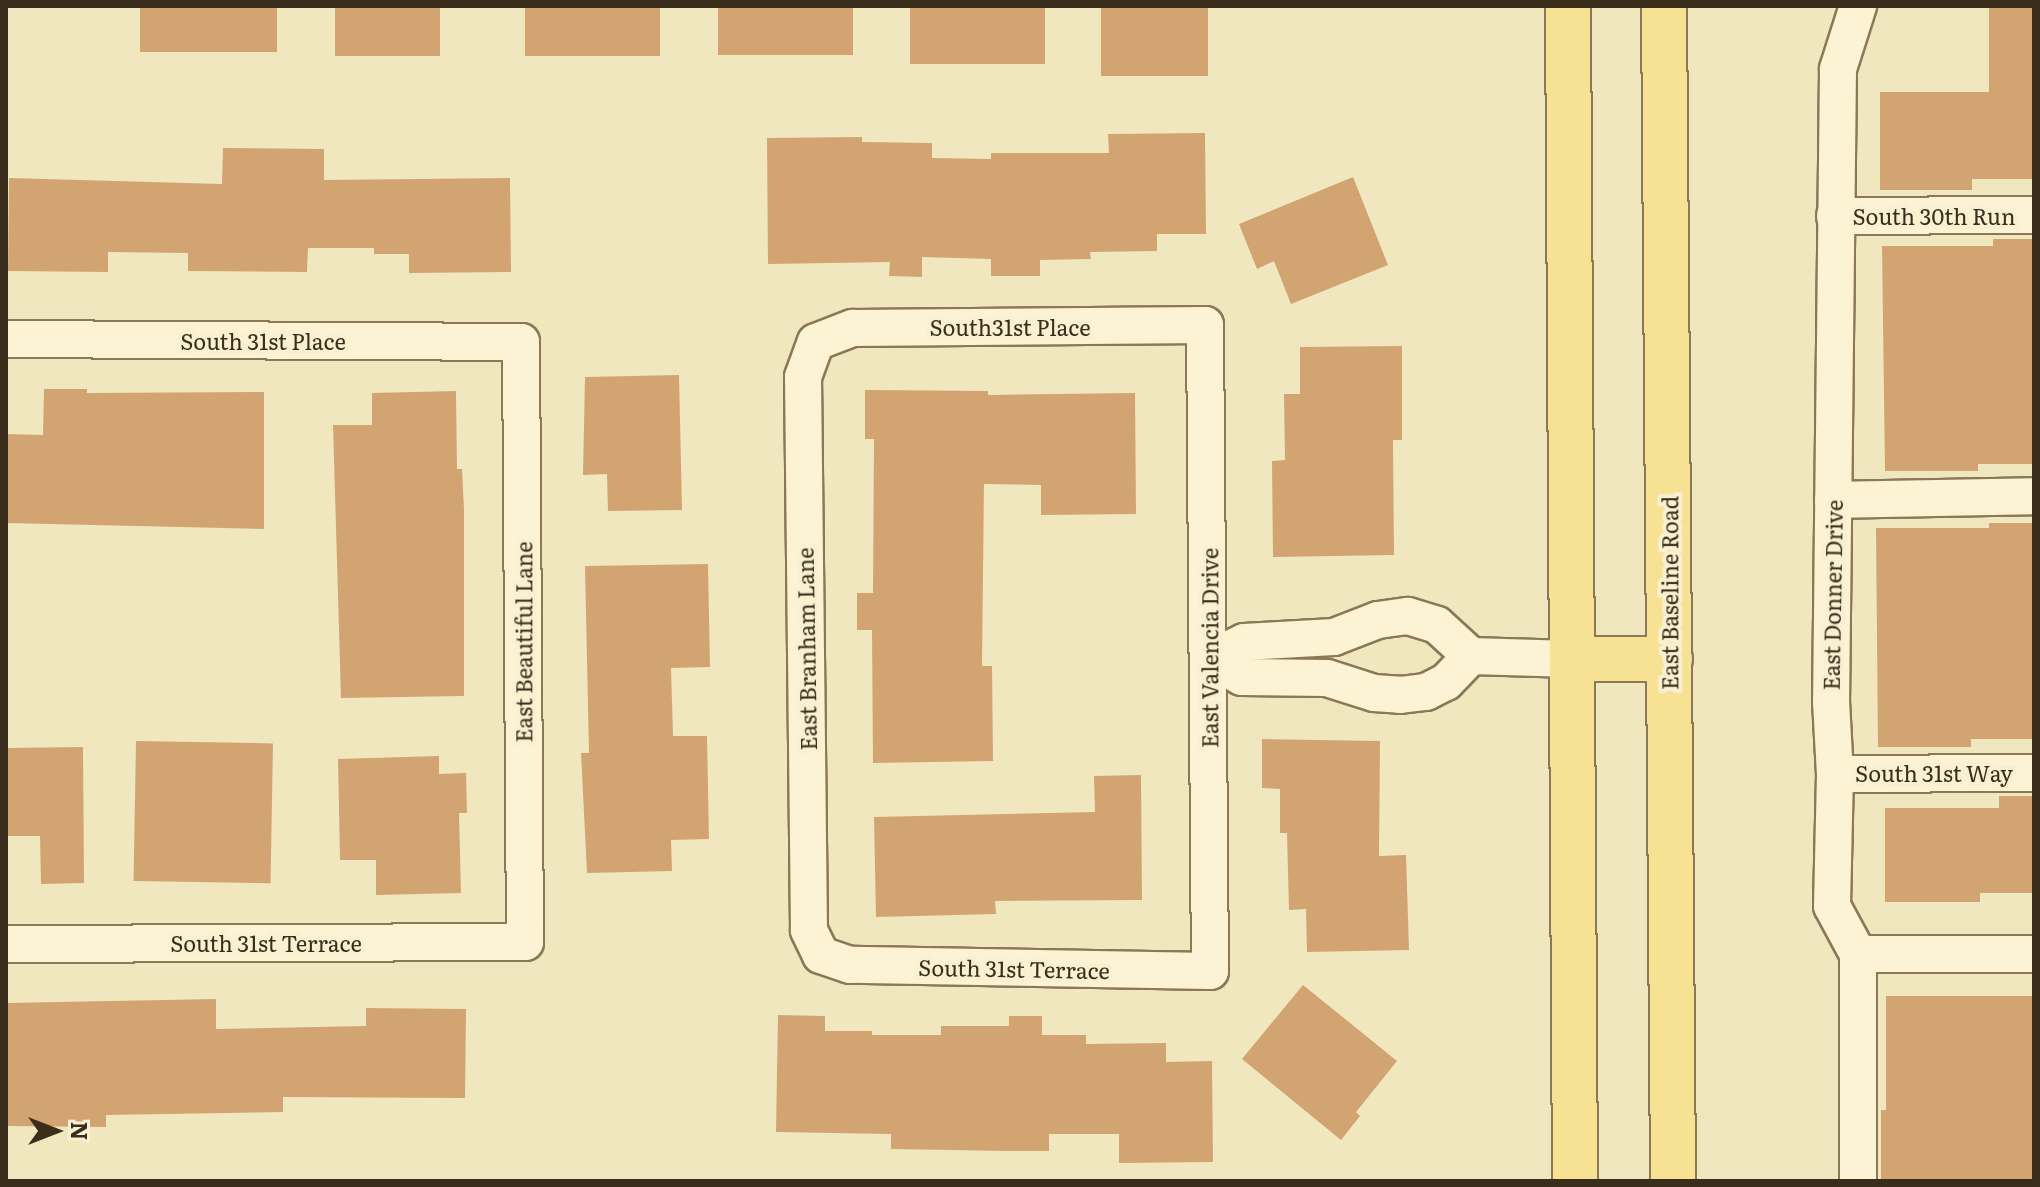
<!DOCTYPE html>
<style>
body{margin:0}
#map{position:relative;width:2040px;height:1187px;overflow:hidden;background:#f1e7bf;font-family:Literata,serif}
div>[style]{position:absolute}
[style*='--x']{left:calc(var(--x)*1px);top:calc(var(--y)*1px);width:calc(var(--w)*1px);rotate:calc(var(--a)*1deg)}
.building>*{inset:0;background:#d2a472;transform-origin:0 0}
.roads{filter:drop-shadow(2px 0 #8b7856) drop-shadow(-2px 0 #8b7856) drop-shadow(0 2px #8b7856) drop-shadow(0 -2px #8b7856)}
.street>*{height:36px;margin:-18px;padding:0 18px;transform-origin:18px;border-radius:18px;background:#fbf3d3}
.primary>*{height:44px;margin:-22px;padding:0 22px;transform-origin:22px;border-radius:22px;background:#f7e294}
span{translate:-50% -50%;white-space:nowrap;text-align:center;line-height:1.15;-webkit-text-stroke:8px #f8f0d0;paint-order:stroke}
.street-label{font-size:22px;color:#3a2d1c}
.frame{position:absolute;inset:0;border:8px solid #3a2d1c;pointer-events:none}
.north{position:absolute;left:16px;top:1091px;width:80px;height:80px;-webkit-text-stroke:6px #f8f0d0;paint-order:stroke;rotate:90deg;font-size:22px;font-weight:700;line-height:32px;text-align:center;color:#3a2d1c}
.north::after{content:'';display:block;margin:auto;width:28px;height:36px;background:#3a2d1c;clip-path:polygon(50% 0,100% 100%,50% 72%,0 100%)}
</style>
<div id="map">
<div class="building">
<i style="left:140px;top:6px;width:137px;height:46px"></i>
<i style="left:335px;top:6px;width:105px;height:50px"></i>
<i style="left:525px;top:6px;width:135px;height:50px"></i>
<i style="left:718px;top:6px;width:135px;height:49px"></i>
<i style="left:910px;top:6px;width:135px;height:58px"></i>
<i style="left:1101px;top:6px;width:107px;height:70px"></i>
<i style="clip-path:polygon(1989px 6px,2034px 6px,2034px 179px,1972px 179px,1972px 190px,1880px 190px,1880px 92px,1989px 92px)"></i>
<i style="clip-path:polygon(1205px 133px,1206px 234px,1157px 234px,1157px 251px,1090px 252px,1091px 259px,1040px 260px,1040px 276px,991px 276px,991px 259px,922px 257px,922px 277px,889px 276px,890px 262px,768px 264px,767px 138px,862px 137px,862px 142px,932px 143px,932px 158px,991px 159px,991px 153px,1109px 153px,1108px 134px)"></i>
<i style="clip-path:polygon(223px 148px,324px 149px,324px 180px,510px 178px,511px 272px,409px 273px,409px 254px,374px 254px,374px 248px,308px 248px,307px 272px,188px 271px,188px 253px,108px 252px,108px 272px,8px 271px,9px 178px,222px 184px)"></i>
<i style="clip-path:polygon(1353px 177px,1388px 265px,1291px 304px,1274px 261px,1257px 269px,1239px 224px)"></i>
<i style="clip-path:polygon(1993px 239px,2034px 239px,2034px 464px,1978px 464px,1978px 471px,1885px 471px,1882px 246px,1993px 246px)"></i>
<i style="clip-path:polygon(1402px 346px,1402px 440px,1393px 440px,1394px 555px,1273px 557px,1272px 461px,1285px 460px,1284px 394px,1300px 394px,1300px 347px)"></i>
<i style="clip-path:polygon(679px 375px,682px 510px,608px 511px,607px 474px,583px 475px,585px 377px)"></i>
<i style="clip-path:polygon(44px 389px,87px 389px,87px 393px,264px 392px,264px 529px,6px 523px,6px 434px,43px 435px)"></i>
<i style="clip-path:polygon(865px 390px,988px 391px,988px 395px,1135px 393px,1136px 514px,1041px 515px,1041px 485px,984px 484px,982px 666px,992px 666px,993px 761px,873px 763px,872px 630px,857px 630px,857px 593px,873px 593px,874px 439px,865px 439px)"></i>
<i style="clip-path:polygon(456px 391px,457px 469px,462px 469px,464px 509px,464px 696px,341px 698px,333px 425px,372px 425px,372px 393px)"></i>
<i style="clip-path:polygon(1989px 523px,2034px 523px,2034px 739px,1971px 739px,1971px 747px,1878px 747px,1876px 528px,1989px 528px)"></i>
<i style="clip-path:polygon(708px 564px,710px 667px,671px 668px,673px 736px,707px 736px,709px 839px,671px 840px,672px 871px,587px 873px,581px 753px,589px 753px,585px 566px)"></i>
<i style="clip-path:polygon(1262px 739px,1380px 741px,1379px 856px,1406px 855px,1409px 950px,1307px 952px,1306px 909px,1289px 910px,1287px 833px,1280px 833px,1280px 789px,1262px 788px)"></i>
<i style="left:136px;top:741px;width:137px;height:140px;rotate:1deg"></i>
<i style="clip-path:polygon(83px 747px,84px 883px,41px 884px,40px 836px,6px 836px,6px 748px)"></i>
<i style="clip-path:polygon(439px 756px,439px 774px,466px 773px,467px 813px,459px 813px,461px 893px,376px 895px,376px 860px,340px 860px,338px 759px)"></i>
<i style="clip-path:polygon(1141px 775px,1142px 900px,995px 901px,996px 914px,876px 917px,874px 817px,1095px 812px,1094px 776px)"></i>
<i style="clip-path:polygon(1999px 796px,2034px 796px,2034px 893px,1980px 893px,1980px 902px,1885px 902px,1885px 808px,1999px 808px)"></i>
<i style="clip-path:polygon(1303px 985px,1397px 1061px,1356px 1112px,1360px 1116px,1341px 1140px,1242px 1059px)"></i>
<i style="clip-path:polygon(1886px 996px,2034px 996px,2034px 1181px,1881px 1181px,1881px 1110px,1886px 1110px)"></i>
<i style="clip-path:polygon(216px 999px,216px 1029px,366px 1026px,366px 1008px,466px 1009px,465px 1098px,283px 1097px,283px 1112px,106px 1115px,106px 1127px,6px 1126px,6px 1003px)"></i>
<i style="clip-path:polygon(778px 1015px,825px 1016px,825px 1031px,872px 1031px,872px 1035px,941px 1035px,941px 1026px,1009px 1026px,1009px 1016px,1042px 1016px,1042px 1035px,1086px 1035px,1086px 1044px,1166px 1043px,1166px 1062px,1212px 1061px,1213px 1162px,1119px 1163px,1119px 1134px,1049px 1134px,1049px 1151px,1009px 1151px,891px 1149px,891px 1134px,776px 1132px)"></i>
</div>
<div class="roads">
<div class="street">
<i style="--x:1858;--y:6;--w:66;--a:107.6"></i>
<i style="--x:1838;--y:69;--w:632;--a:90.63"></i>
<i style="--x:1831;--y:701;--w:73;--a:86.9"></i>
<i style="--x:1835;--y:774;--w:132;--a:91.3"></i>
<i style="--x:1832;--y:906;--w:55;--a:61.6"></i>
<i style="--x:1858;--y:954;--w:227;--a:90"></i>
<i style="--x:1835;--y:216;--w:199;--a:-0.3"></i>
<i style="--x:1205;--y:325;--w:646;--a:89.56"></i>
<i style="--x:1210;--y:971;--w:360;--a:-179"></i>
<i style="--x:850;--y:965;--w:31;--a:-161"></i>
<i style="--x:821;--y:955;--w:28;--a:-116"></i>
<i style="--x:809;--y:930;--w:553;--a:-90.62"></i>
<i style="--x:803;--y:377;--w:37;--a:-70"></i>
<i style="--x:816;--y:342;--w:40;--a:-21"></i>
<i style="--x:853;--y:328;--w:352;--a:-0.5"></i>
<i style="--x:6;--y:339;--w:515;--a:0.33"></i>
<i style="--x:521;--y:342;--w:600;--a:89.62"></i>
<i style="--x:525;--y:942;--w:519;--a:179.78"></i>
<i style="--x:1833;--y:500;--w:201;--a:-1.1"></i>
<i style="--x:1210;--y:658;--w:38;--a:-25"></i>
<i style="--x:1244;--y:642;--w:90;--a:-3.2"></i>
<i style="--x:1334;--y:637;--w:47;--a:-21.1"></i>
<i style="--x:1378;--y:620;--w:30;--a:-8"></i>
<i style="--x:1408;--y:616;--w:30;--a:17"></i>
<i style="--x:1437;--y:625;--w:46;--a:42.4"></i>
<i style="--x:1471;--y:656;--w:101;--a:1.7"></i>
<i style="--x:1210;--y:658;--w:37;--a:31"></i>
<i style="--x:1242;--y:677;--w:85;--a:0.7"></i>
<i style="--x:1327;--y:678;--w:49;--a:17.7"></i>
<i style="--x:1374;--y:693;--w:26;--a:4"></i>
<i style="--x:1400;--y:695;--w:26;--a:-7"></i>
<i style="--x:1426;--y:692;--w:22;--a:-27"></i>
<i style="--x:1446;--y:682;--w:36;--a:-46"></i>
<i style="--x:1835;--y:774;--w:199;--a:-0.3"></i>
<i style="--x:1858;--y:954;--w:176;--a:0"></i>
</div>
<div class="primary">
<i style="--x:1568;--y:6;--w:1175;--a:89.66"></i>
<i style="--x:1664;--y:6;--w:1175;--a:89.56"></i>
<i style="--x:1572;--y:659;--w:98;--a:0"></i>
</div>
</div>
<div class="street-label">
<span style="left:1934px;top:216px">South 30th Run</span>
<span style="left:1010px;top:327px">South31st Place</span>
<span style="left:263px;top:341px">South 31st Place</span>
<span style="left:1669px;top:593px;rotate:-90deg">East Baseline Road</span>
<span style="left:1832px;top:595px;rotate:-89deg">East Donner Drive</span>
<span style="left:523px;top:642px;rotate:-90deg">East Beautiful Lane</span>
<span style="left:1209px;top:648px;rotate:-90deg">East Valencia Drive</span>
<span style="left:806px;top:649px;rotate:-91deg">East Branham Lane</span>
<span style="left:1934px;top:773px">South 31st Way</span>
<span style="left:266px;top:943px">South 31st Terrace</span>
<span style="left:1014px;top:968px;rotate:1deg">South 31st Terrace</span>
</div>
<div class="frame"></div>
<div class="north">N</div>
</div>
